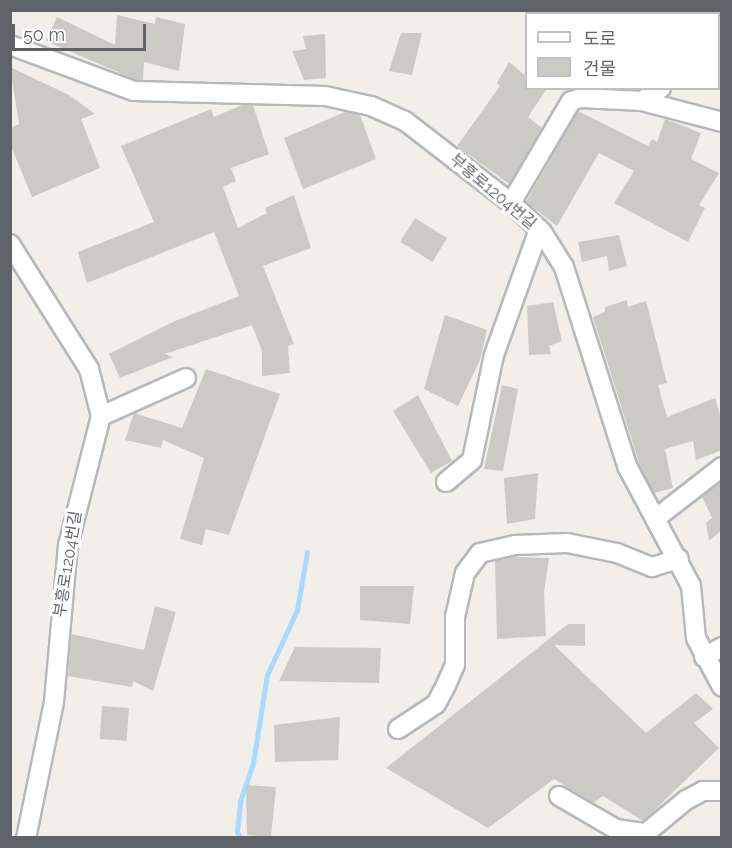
<!DOCTYPE html>
<meta charset="utf-8">
<style>
body{margin:0}
#map{position:relative;width:732px;height:848px;overflow:hidden;background:#f1efe8;font-family:Raleway,"Noto Sans KR",sans-serif}
div>[style]{position:absolute}
[style*='--x']{left:calc(var(--x)*1px);top:calc(var(--y)*1px);width:calc(var(--w)*1px);rotate:calc(var(--a)*1deg)}
.stream>*{height:5px;margin:-2.5px;padding:0 2.5px;transform-origin:2.5px;border-radius:2.5px;background:#aadaff}
.building>*{inset:0;background:#cccac5;transform-origin:0 0}
.roads{filter:drop-shadow(2px 0 #b5b8bc) drop-shadow(-2px 0 #b5b8bc) drop-shadow(0 2px #b5b8bc) drop-shadow(0 -2px #b5b8bc)}
.minor>*{height:18px;margin:-9px;padding:0 9px;transform-origin:9px;border-radius:9px;background:#fff}
span{translate:-50% -50%;white-space:nowrap;text-align:center;line-height:1.15;-webkit-text-stroke:6px #fff;paint-order:stroke}
.street-label{font-size:16px;color:#5f6368}
.frame{position:absolute;inset:0;border:12px solid #5f6368;pointer-events:none}
.legend{position:absolute;left:525px;top:12px;width:195px;height:78px;box-sizing:border-box;background:#fff;border:2px solid #bfc1c3;margin:0;padding:8px 10px;list-style:none;font-size:18px;color:#5f6368}
.legend li{display:flex;align-items:center;gap:12px;height:30px}
.legend b{width:30px;border:2px solid #bfc1c3}
.scale{position:absolute;left:12px;top:24px;width:134px;height:27px;box-sizing:border-box;border:3px solid #5f6368;border-top:0;padding-left:8px;font-size:18px;line-height:21px;white-space:nowrap;color:#5f6368;-webkit-text-stroke:4px #fff;paint-order:stroke}
</style>
<div id="map">
<div class="stream">
<i style="--x:241;--y:838;--w:7;--a:-124"></i>
<i style="--x:237;--y:832;--w:31;--a:-84"></i>
<i style="--x:240;--y:801;--w:40;--a:-71.1"></i>
<i style="--x:253;--y:763;--w:89;--a:-81"></i>
<i style="--x:267;--y:675;--w:72;--a:-65.2"></i>
<i style="--x:297;--y:610;--w:59;--a:-80.2"></i>
</div>
<div class="building">
<i style="clip-path:polygon(117px 15px,155px 24px,156px 17px,185px 24px,179px 71px,144px 62px,143px 80px,136px 80px,46px 41px,57px 17px,115px 45px)"></i>
<i style="clip-path:polygon(401px 33px,422px 33px,412px 75px,389px 71px)"></i>
<i style="clip-path:polygon(325px 34px,326px 78px,304px 80px,292px 51px,306px 49px,303px 36px)"></i>
<i style="clip-path:polygon(509px 62px,526px 76px,526px 88px,547px 88px,528px 117px,542px 128px,509px 184px,457px 146px,500px 86px,497px 83px)"></i>
<i style="clip-path:polygon(10px 67px,69px 95px,95px 114px,81px 119px,100px 168px,32px 197px,10px 144px,10px 128px,19px 124px)"></i>
<i style="clip-path:polygon(242px 105px,253px 105px,269px 154px,231px 168px,236px 181px,223px 187px,238px 228px,267px 213px,265px 208px,294px 195px,311px 248px,263px 266px,294px 344px,288px 346px,290px 373px,262px 376px,262px 351px,252px 325px,165px 354px,173px 357px,120px 378px,109px 354px,175px 321px,239px 296px,214px 232px,87px 283px,78px 252px,154px 222px,121px 146px,211px 109px,214px 117px)"></i>
<i style="clip-path:polygon(578px 111px,648px 146px,652px 139px,657px 142px,665px 119px,701px 133px,691px 159px,719px 173px,699px 205px,705px 208px,688px 242px,614px 203px,634px 171px,599px 153px,557px 226px,526px 202px)"></i>
<i style="clip-path:polygon(345px 112px,360px 115px,376px 159px,303px 189px,284px 138px)"></i>
<i style="left:415px;top:218px;width:38px;height:28px;rotate:32deg"></i>
<i style="clip-path:polygon(619px 235px,627px 266px,609px 271px,607px 256px,582px 262px,578px 242px)"></i>
<i style="clip-path:polygon(627px 300px,628px 307px,646px 301px,667px 383px,658px 385px,667px 417px,715px 398px,722px 421px,722px 450px,696px 460px,693px 441px,665px 449px,673px 488px,654px 493px,641px 469px,593px 317px,605px 312px,605px 307px)"></i>
<i style="clip-path:polygon(553px 302px,562px 341px,549px 346px,551px 354px,529px 355px,527px 306px)"></i>
<i style="clip-path:polygon(445px 315px,487px 330px,480px 360px,458px 406px,424px 389px)"></i>
<i style="clip-path:polygon(206px 369px,280px 394px,229px 535px,206px 529px,202px 545px,180px 539px,204px 458px,163px 440px,161px 448px,125px 440px,134px 413px,182px 428px)"></i>
<i style="clip-path:polygon(502px 385px,518px 389px,503px 471px,484px 469px)"></i>
<i style="clip-path:polygon(418px 395px,452px 461px,431px 473px,393px 411px)"></i>
<i style="clip-path:polygon(538px 473px,535px 519px,507px 524px,504px 478px)"></i>
<i style="clip-path:polygon(722px 482px,722px 530px,709px 541px,706px 523px,712px 518px,702px 497px)"></i>
<i style="clip-path:polygon(514px 557px,549px 558px,544px 592px,546px 636px,497px 639px,495px 561px)"></i>
<i style="clip-path:polygon(360px 586px,414px 586px,410px 624px,360px 620px)"></i>
<i style="clip-path:polygon(155px 606px,176px 612px,153px 691px,133px 681px,132px 687px,68px 676px,71px 634px,144px 650px)"></i>
<i style="clip-path:polygon(568px 624px,585px 624px,585px 646px,554px 645px,646px 733px,696px 693px,713px 709px,694px 723px,719px 748px,643px 821px,603px 796px,593px 803px,554px 779px,488px 828px,386px 768px)"></i>
<i style="clip-path:polygon(295px 647px,381px 648px,379px 683px,279px 681px)"></i>
<i style="left:102px;top:706px;width:27px;height:33px;rotate:4deg"></i>
<i style="clip-path:polygon(340px 717px,338px 760px,275px 762px,274px 725px)"></i>
<i style="clip-path:polygon(246px 785px,276px 787px,271px 837px,247px 835px)"></i>
</div>
<div class="roads">
<div class="minor">
<i style="--x:10;--y:45;--w:132;--a:20.4"></i>
<i style="--x:134;--y:91;--w:191;--a:1.5"></i>
<i style="--x:325;--y:96;--w:47;--a:12.3"></i>
<i style="--x:371;--y:106;--w:37;--a:24"></i>
<i style="--x:405;--y:121;--w:134;--a:37.7"></i>
<i style="--x:511;--y:203;--w:42;--a:43.1"></i>
<i style="--x:542;--y:232;--w:41;--a:57.8"></i>
<i style="--x:564;--y:267;--w:209;--a:72.4"></i>
<i style="--x:627;--y:466;--w:136;--a:61.9"></i>
<i style="--x:691;--y:586;--w:52;--a:84.5"></i>
<i style="--x:696;--y:638;--w:55;--a:62"></i>
<i style="--x:718;--y:45;--w:5;--a:-37"></i>
<i style="--x:642;--y:101;--w:23;--a:-34"></i>
<i style="--x:511;--y:203;--w:118;--a:-59.5"></i>
<i style="--x:571;--y:101;--w:10;--a:-17"></i>
<i style="--x:581;--y:98;--w:61;--a:2.8"></i>
<i style="--x:642;--y:101;--w:83;--a:14.7"></i>
<i style="--x:10;--y:244;--w:148;--a:57.7"></i>
<i style="--x:89;--y:369;--w:49;--a:75.7"></i>
<i style="--x:101;--y:416;--w:133;--a:104.3"></i>
<i style="--x:68;--y:545;--w:158;--a:95.1"></i>
<i style="--x:54;--y:702;--w:139;--a:101.6"></i>
<i style="--x:101;--y:416;--w:93;--a:-24.1"></i>
<i style="--x:446;--y:482;--w:34;--a:-40"></i>
<i style="--x:472;--y:460;--w:107;--a:-78.2"></i>
<i style="--x:494;--y:355;--w:134;--a:-70.3"></i>
<i style="--x:655;--y:519;--w:85;--a:-37.8"></i>
<i style="--x:704;--y:657;--w:21;--a:-29"></i>
<i style="--x:398;--y:729;--w:45;--a:-33.3"></i>
<i style="--x:436;--y:704;--w:21;--a:-62"></i>
<i style="--x:446;--y:685;--w:22;--a:-66"></i>
<i style="--x:455;--y:665;--w:48;--a:-90"></i>
<i style="--x:455;--y:617;--w:45;--a:-77.2"></i>
<i style="--x:465;--y:573;--w:25;--a:-53"></i>
<i style="--x:480;--y:553;--w:36;--a:-13"></i>
<i style="--x:515;--y:545;--w:52;--a:-2.2"></i>
<i style="--x:567;--y:543;--w:51;--a:11.3"></i>
<i style="--x:617;--y:553;--w:38;--a:22"></i>
<i style="--x:652;--y:567;--w:28;--a:-17"></i>
<i style="--x:559;--y:796;--w:66;--a:30.1"></i>
<i style="--x:616;--y:829;--w:30;--a:8"></i>
<i style="--x:646;--y:833;--w:52;--a:-39.5"></i>
<i style="--x:686;--y:800;--w:19;--a:-28"></i>
<i style="--x:703;--y:791;--w:19;--a:0"></i>
</div>
</div>
<div class="street-label">
<span style="left:493px;top:192px;rotate:40deg">부흥로1204번길</span>
<span style="left:68px;top:564px;rotate:-81deg">부흥로1204번길</span>
</div>
<div class="frame"></div>
<ul class="legend">
<li><b style="height:8px;background:#fff"></b>도로</li>
<li><b style="height:16px;background:#cccac5"></b>건물</li>
</ul>
<div class="scale">50 m</div>
</div>
